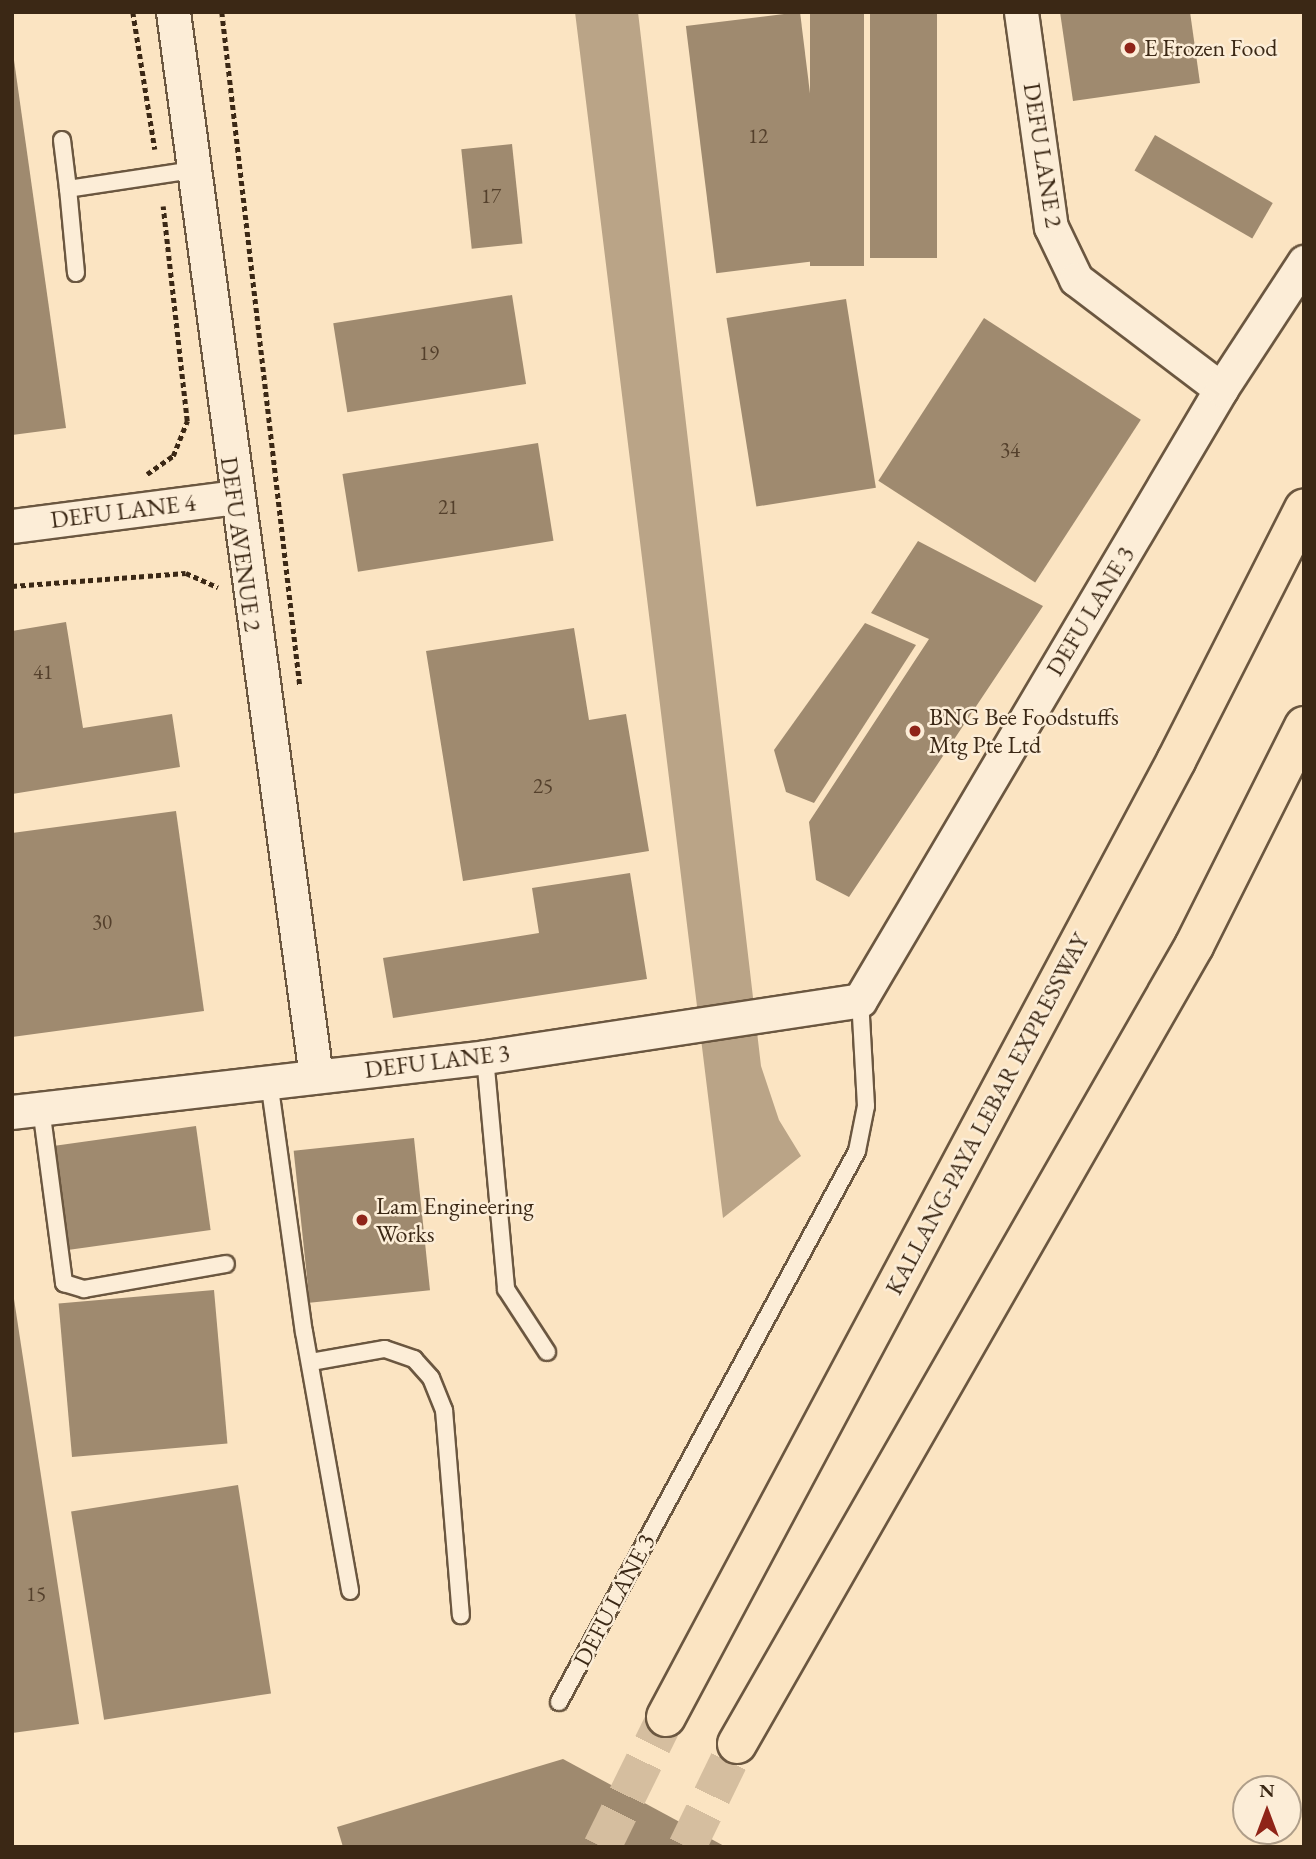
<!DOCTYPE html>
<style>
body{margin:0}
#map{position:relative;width:1316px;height:1859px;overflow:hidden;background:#fbe4c2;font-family:"EB Garamond",serif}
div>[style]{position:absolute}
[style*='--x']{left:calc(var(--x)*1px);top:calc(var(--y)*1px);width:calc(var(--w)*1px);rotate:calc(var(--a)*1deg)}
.water>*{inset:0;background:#baa487}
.building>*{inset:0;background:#9f8a6f;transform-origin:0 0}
.highway-tunnel>*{height:38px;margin-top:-19px;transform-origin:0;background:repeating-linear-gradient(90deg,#d5be9f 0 38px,transparent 0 57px)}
.path>*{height:4.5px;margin-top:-2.25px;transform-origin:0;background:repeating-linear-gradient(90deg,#3b2815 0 5px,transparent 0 8.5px)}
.roads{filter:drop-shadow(2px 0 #6b5740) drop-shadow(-2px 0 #6b5740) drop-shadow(0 2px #6b5740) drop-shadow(0 -2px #6b5740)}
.lane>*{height:16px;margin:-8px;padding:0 8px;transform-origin:8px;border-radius:8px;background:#fcedd7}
.street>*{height:33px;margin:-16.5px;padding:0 16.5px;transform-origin:16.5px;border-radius:16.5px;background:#fcedd7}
.highway>*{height:38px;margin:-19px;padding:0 19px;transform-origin:19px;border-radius:19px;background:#fbe4c2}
.dots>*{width:19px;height:19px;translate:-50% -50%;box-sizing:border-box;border:4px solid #fcedd7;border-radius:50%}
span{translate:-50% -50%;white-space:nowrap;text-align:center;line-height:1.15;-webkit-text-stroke:5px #fcedd7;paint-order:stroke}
.number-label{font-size:21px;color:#54402c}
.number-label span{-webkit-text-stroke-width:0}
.poi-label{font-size:24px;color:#3b2815}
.left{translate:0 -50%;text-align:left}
.street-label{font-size:24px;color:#3b2815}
.frame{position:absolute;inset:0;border:14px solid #3b2815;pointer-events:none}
.north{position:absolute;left:1232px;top:1775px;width:70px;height:70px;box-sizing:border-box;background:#fcedd7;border:2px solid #af9e89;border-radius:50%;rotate:0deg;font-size:19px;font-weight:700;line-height:28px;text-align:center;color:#3b2815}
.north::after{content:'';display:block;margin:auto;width:24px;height:32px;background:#8f2418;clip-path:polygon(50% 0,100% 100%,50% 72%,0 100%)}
</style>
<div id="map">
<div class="water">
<i style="clip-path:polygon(575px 12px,638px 12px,761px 1066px,779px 1120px,801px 1156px,723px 1218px)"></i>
</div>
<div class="building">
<i style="left:800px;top:12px;width:249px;height:115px;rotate:83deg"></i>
<i style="left:810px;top:12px;width:54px;height:254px"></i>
<i style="left:870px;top:12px;width:67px;height:246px"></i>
<i style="clip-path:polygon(1060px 12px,1190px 12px,1200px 83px,1073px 101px)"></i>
<i style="clip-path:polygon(12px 46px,66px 428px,12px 435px)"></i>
<i style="left:1155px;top:135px;width:136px;height:41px;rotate:30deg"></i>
<i style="left:512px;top:144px;width:100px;height:51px;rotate:84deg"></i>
<i style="left:512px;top:295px;width:90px;height:181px;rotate:81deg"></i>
<i style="left:846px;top:299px;width:191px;height:121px;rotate:81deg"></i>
<i style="left:984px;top:318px;width:187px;height:194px;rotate:33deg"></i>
<i style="left:538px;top:443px;width:99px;height:198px;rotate:81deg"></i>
<i style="clip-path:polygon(918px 541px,1043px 606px,849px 897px,816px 880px,809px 822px,929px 639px,871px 613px)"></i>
<i style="clip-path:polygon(66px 622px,83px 728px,172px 714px,180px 767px,12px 794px,12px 631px)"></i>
<i style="clip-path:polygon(865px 623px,916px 645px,814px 803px,786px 792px,774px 750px)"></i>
<i style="clip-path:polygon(574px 628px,589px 720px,626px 714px,649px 851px,463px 881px,426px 651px)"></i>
<i style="clip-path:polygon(176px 811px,204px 1011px,12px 1037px,12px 833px)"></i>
<i style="clip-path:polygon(630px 873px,647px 979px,393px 1018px,383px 958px,539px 933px,532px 888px)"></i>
<i style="left:196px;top:1126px;width:105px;height:146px;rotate:82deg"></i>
<i style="left:414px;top:1138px;width:153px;height:121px;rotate:84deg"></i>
<i style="clip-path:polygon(12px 1286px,79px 1724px,12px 1733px)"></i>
<i style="left:214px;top:1290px;width:154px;height:156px;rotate:85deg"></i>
<i style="left:238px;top:1485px;width:211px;height:169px;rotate:81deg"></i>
<i style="clip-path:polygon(563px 1759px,726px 1847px,343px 1847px,337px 1827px)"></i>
</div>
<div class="highway-tunnel">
<i style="--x:602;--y:1847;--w:145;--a:-63.8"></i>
<i style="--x:687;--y:1847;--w:114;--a:-64.1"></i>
</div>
<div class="path">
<i style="--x:133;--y:12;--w:139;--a:80.9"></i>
<i style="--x:222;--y:12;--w:678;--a:83.4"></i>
<i style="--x:147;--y:474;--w:32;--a:-35"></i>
<i style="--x:173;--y:456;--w:38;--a:-68"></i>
<i style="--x:187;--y:421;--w:216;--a:-96.4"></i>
<i style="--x:12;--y:586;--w:174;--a:-4.3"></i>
<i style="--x:186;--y:573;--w:35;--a:24"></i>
</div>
<div class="roads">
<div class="lane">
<i style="--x:62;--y:140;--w:49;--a:83"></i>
<i style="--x:76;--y:273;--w:84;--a:-95.4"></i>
<i style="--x:68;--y:189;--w:126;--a:-8.6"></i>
<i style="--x:485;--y:1057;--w:233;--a:84.8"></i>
<i style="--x:506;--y:1289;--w:75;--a:56.9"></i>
<i style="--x:269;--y:1081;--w:253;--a:82.1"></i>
<i style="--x:304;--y:1332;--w:263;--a:79.9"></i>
<i style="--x:41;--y:1108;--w:177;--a:82.5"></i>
<i style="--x:64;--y:1283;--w:21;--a:17"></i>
<i style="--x:84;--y:1289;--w:144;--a:-10"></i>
<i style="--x:311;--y:1362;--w:75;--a:-10"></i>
<i style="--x:385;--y:1349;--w:31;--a:19"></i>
<i style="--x:414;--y:1359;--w:25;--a:48"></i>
<i style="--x:431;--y:1378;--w:35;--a:68"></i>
<i style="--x:444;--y:1410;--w:206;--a:85.3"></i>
<i style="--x:559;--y:1702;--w:626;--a:-61.59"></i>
<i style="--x:857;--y:1151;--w:46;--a:-78.7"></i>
<i style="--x:866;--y:1106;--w:106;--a:-93.2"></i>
</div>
<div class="street">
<i style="--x:173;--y:12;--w:1074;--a:82.35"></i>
<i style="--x:1021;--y:12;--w:217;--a:82.1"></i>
<i style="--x:1051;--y:227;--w:58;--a:64.3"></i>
<i style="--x:1076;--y:279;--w:182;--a:37.2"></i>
<i style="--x:12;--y:526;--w:224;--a:-7.4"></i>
<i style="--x:12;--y:1112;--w:476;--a:-6.6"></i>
<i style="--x:485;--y:1057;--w:379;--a:-8.6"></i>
<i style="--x:860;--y:1000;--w:710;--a:-59.42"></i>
<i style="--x:1221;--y:389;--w:152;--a:-56.8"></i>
</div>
<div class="highway">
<i style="--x:666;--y:1717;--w:1084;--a:-61.92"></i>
<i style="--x:1176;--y:761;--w:283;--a:-63.1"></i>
<i style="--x:737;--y:1744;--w:920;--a:-60.2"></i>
<i style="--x:1194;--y:946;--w:246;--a:-63.4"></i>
</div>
</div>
<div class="dots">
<i style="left:1130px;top:48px;background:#8f2418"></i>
<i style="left:915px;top:731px;background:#8f2418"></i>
<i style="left:362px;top:1220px;background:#8f2418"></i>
</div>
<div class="number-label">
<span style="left:758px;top:136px">12</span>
<span style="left:491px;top:196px">17</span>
<span style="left:429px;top:353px">19</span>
<span style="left:1010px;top:450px">34</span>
<span style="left:448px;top:507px">21</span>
<span style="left:43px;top:672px">41</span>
<span style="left:543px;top:786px">25</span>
<span style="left:102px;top:922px">30</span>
<span style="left:36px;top:1594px">15</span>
</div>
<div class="poi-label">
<span class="left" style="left:1144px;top:48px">E Frozen Food</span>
<span class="left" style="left:929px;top:731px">BNG Bee Foodstuffs<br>Mtg Pte Ltd</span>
<span class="left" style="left:376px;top:1220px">Lam Engineering<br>Works</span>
</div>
<div class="street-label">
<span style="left:1043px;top:155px;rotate:81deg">DEFU LANE 2</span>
<span style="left:123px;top:511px;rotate:-7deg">DEFU LANE 4</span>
<span style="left:241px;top:544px;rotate:82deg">DEFU AVENUE 2</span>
<span style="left:1090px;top:611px;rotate:-59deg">DEFU LANE 3</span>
<span style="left:437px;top:1061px;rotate:-7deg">DEFU LANE 3</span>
<span style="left:987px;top:1114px;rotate:-62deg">KALLANG-PAYA LEBAR EXPRESSWAY</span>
<span style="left:614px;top:1600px;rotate:-62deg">DEFU LANE 3</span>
</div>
<div class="frame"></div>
<div class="north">N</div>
</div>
